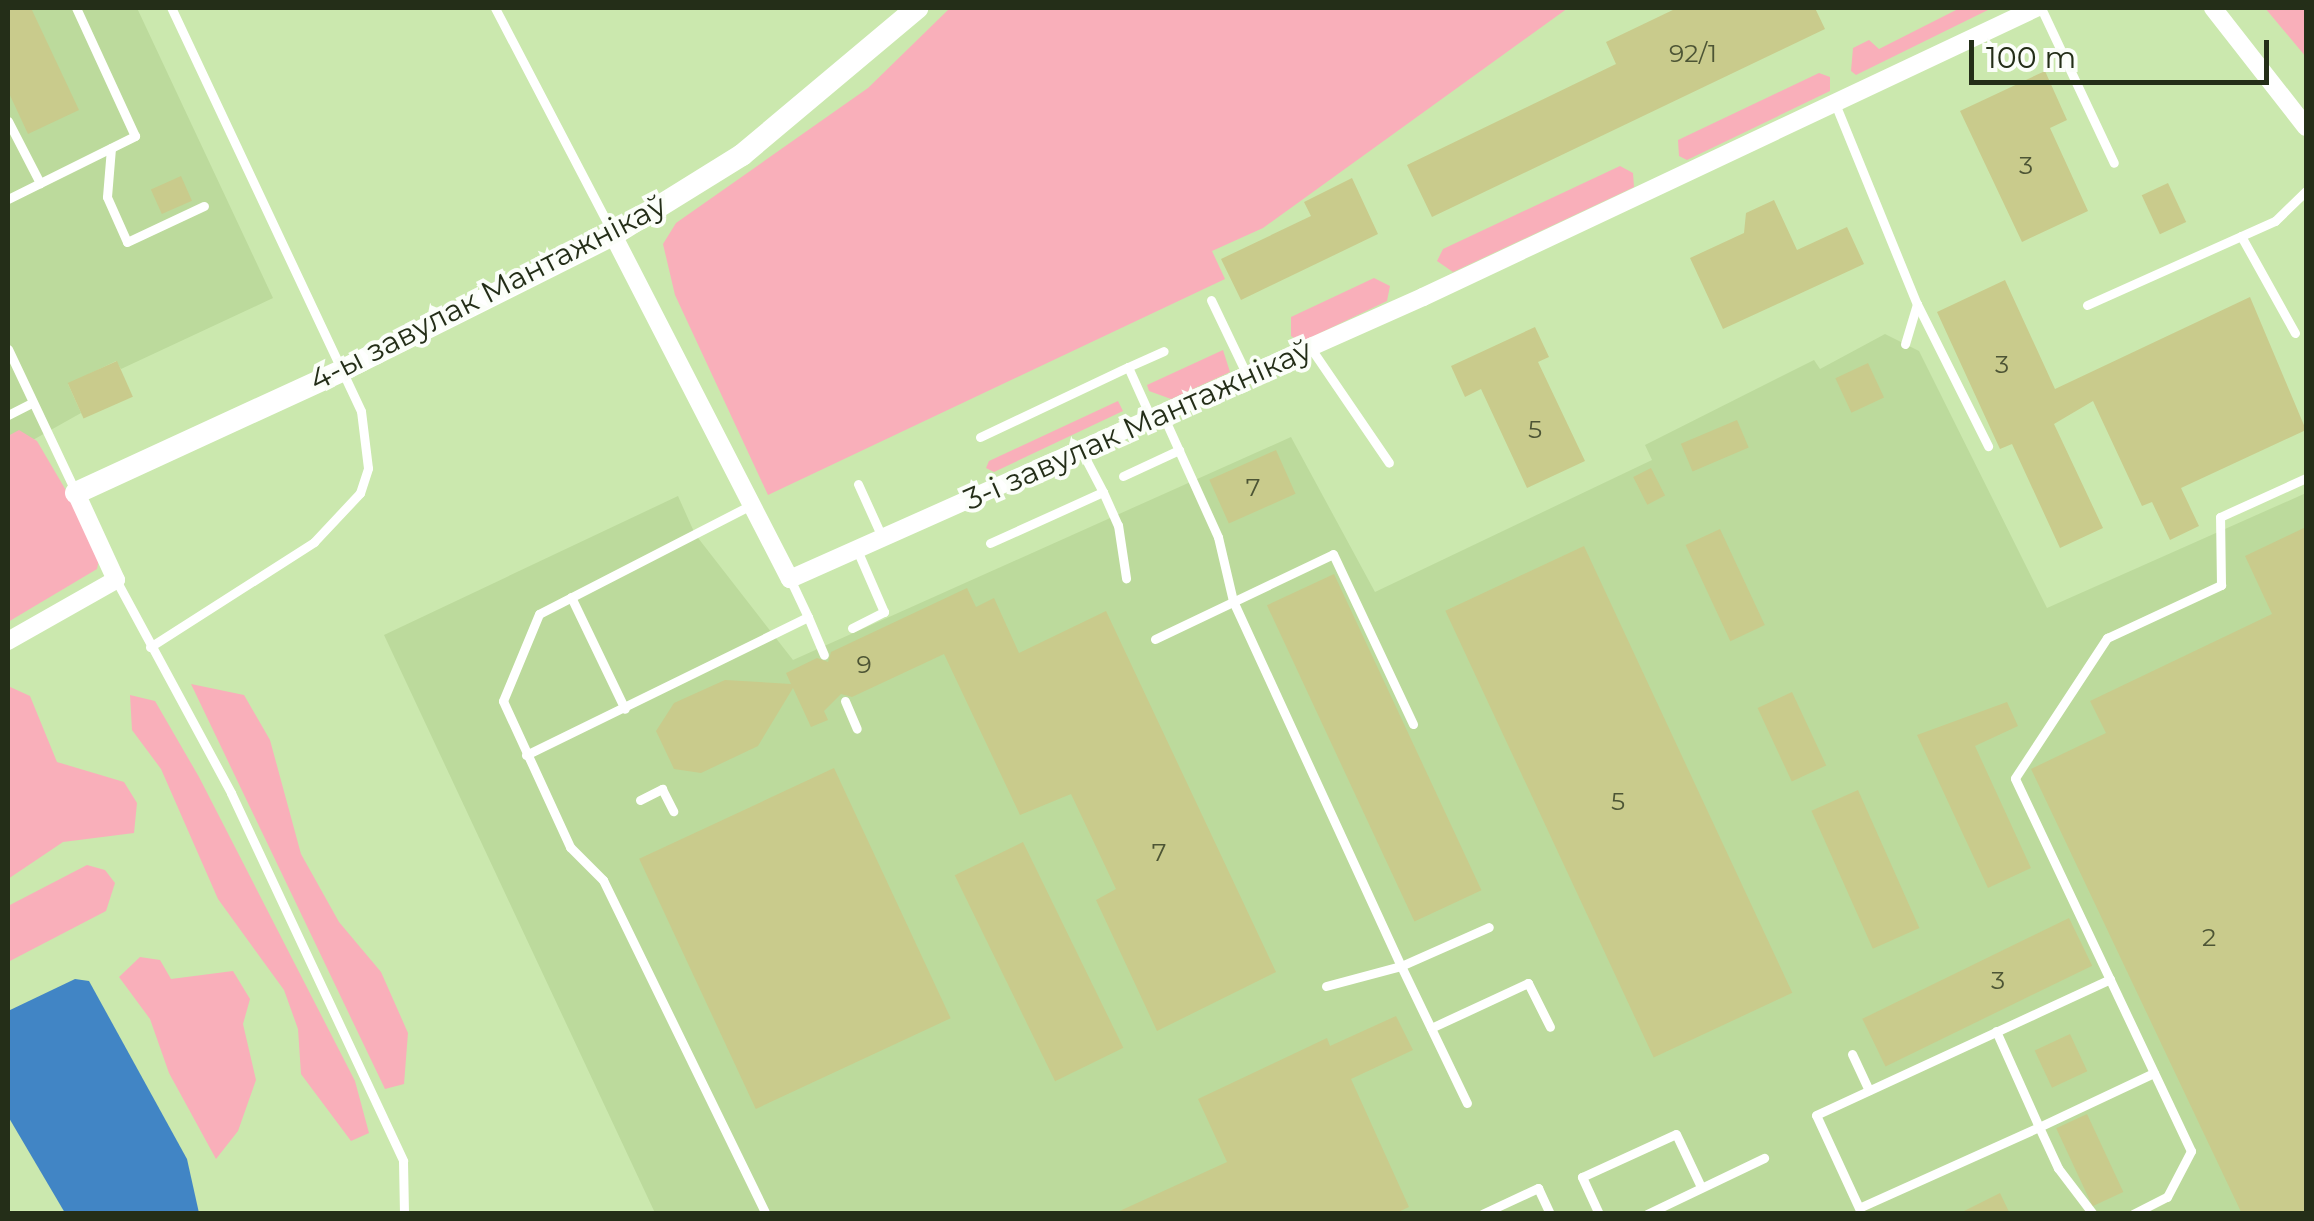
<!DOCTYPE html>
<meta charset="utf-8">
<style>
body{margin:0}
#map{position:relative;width:2314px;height:1221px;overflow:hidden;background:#cbe8ae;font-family:Montserrat,sans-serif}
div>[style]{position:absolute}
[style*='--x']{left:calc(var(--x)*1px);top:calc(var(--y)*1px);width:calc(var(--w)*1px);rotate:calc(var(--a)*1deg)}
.built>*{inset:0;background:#bcda9c}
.green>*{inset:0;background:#f9afba}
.water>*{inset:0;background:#4185c5}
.building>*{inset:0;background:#c9cb8c;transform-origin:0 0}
.service>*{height:9px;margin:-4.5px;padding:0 4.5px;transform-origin:4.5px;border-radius:4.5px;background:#fff}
.minor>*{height:18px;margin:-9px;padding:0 9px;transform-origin:9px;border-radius:9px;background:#fff}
.tertiary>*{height:22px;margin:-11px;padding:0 11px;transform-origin:11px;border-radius:11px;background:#fff}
span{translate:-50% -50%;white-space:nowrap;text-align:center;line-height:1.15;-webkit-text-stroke:8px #fbfef9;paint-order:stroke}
.number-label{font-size:25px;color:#4d5535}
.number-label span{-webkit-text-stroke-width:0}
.street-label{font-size:30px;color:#242e18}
.frame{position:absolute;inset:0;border:10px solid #242e18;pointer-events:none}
.scale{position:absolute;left:1969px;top:40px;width:300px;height:45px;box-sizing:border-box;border:5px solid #242e18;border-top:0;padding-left:12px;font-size:30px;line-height:35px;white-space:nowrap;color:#242e18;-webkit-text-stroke:8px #fbfef9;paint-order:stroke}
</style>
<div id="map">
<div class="built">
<i style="clip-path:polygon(8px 8px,137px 8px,273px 298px,121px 369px,116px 361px,68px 384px,81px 413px,8px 454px)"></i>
<i style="clip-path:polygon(1885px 334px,1919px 351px,2047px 608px,2306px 493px,2306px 1213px,655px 1213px,384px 635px,678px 496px,695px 534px,793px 660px,1291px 437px,1375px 592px,1652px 460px,1645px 445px,1814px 360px,1820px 369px)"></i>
</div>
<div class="green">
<i style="clip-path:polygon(950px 8px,1568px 8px,1263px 228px,1212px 251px,1225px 279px,768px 495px,675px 295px,663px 244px,676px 223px,868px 88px)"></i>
<i style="clip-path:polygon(1960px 8px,1992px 8px,1856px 75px,1851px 71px,1853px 48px,1869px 40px,1879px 49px)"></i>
<i style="clip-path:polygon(2265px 8px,2306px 8px,2306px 57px)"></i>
<i style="clip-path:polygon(1819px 73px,1830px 77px,1830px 91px,1687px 160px,1679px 156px,1678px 140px)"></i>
<i style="clip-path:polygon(1620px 166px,1633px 173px,1634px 187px,1453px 272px,1437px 261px,1443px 249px)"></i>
<i style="clip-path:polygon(1374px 278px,1390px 286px,1387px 301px,1301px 342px,1291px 336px,1291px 317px)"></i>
<i style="clip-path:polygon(1223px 350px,1230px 372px,1171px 399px,1149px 391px,1147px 385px)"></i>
<i style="clip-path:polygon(1118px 401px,1123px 411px,994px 472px,986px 468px,989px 461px)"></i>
<i style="clip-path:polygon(19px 430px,37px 441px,101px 550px,97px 569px,8px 622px,8px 436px)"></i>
<i style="clip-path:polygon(191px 684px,244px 695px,270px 740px,301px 854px,339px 922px,381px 972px,408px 1033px,404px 1084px,385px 1089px)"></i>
<i style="clip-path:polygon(8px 686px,30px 696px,57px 762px,124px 782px,137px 803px,134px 833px,63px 842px,8px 879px)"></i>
<i style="clip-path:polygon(130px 695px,155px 701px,199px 777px,355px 1081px,369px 1133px,351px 1141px,301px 1074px,298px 1029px,284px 990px,218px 899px,161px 769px,132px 730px)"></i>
<i style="clip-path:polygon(87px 865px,105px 870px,115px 883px,106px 911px,8px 962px,8px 906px)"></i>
<i style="clip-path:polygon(140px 957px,160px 960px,171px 979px,233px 971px,250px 999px,243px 1024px,256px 1080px,238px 1131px,216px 1159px,169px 1073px,150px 1019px,119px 977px)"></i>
</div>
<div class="water">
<i style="clip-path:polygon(75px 979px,89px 981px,187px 1159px,199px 1213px,65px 1213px,9px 1118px,8px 1011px)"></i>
</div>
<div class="building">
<i style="clip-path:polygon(8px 8px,31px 8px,79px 110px,28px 134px,8px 91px)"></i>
<i style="clip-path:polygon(1677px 8px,1815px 8px,1825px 29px,1432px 217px,1407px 165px,1616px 64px,1606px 42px)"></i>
<i style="clip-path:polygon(2045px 71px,2067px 120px,2050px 128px,2088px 211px,2022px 242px,1960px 111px)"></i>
<i style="left:181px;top:176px;width:27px;height:33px;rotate:66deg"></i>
<i style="clip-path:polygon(1352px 178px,1378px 234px,1241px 300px,1221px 259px,1311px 216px,1304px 202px)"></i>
<i style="left:2168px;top:183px;width:43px;height:29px;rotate:65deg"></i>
<i style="clip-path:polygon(1774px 200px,1797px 250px,1847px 227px,1864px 264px,1723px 329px,1690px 258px,1744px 233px,1746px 213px)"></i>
<i style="clip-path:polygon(2005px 280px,2055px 389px,2250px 297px,2306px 430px,2181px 488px,2199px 526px,2170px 540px,2152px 502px,2142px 506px,2093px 401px,2054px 424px,2103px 528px,2060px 548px,2012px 444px,2000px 449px,1937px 312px)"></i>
<i style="clip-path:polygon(1535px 327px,1549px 357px,1538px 362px,1585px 461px,1527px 488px,1481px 389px,1465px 397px,1451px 366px)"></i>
<i style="left:117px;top:361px;width:39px;height:54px;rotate:66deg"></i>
<i style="left:1868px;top:363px;width:38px;height:36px;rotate:65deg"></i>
<i style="left:1737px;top:420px;width:30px;height:61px;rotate:67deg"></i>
<i style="left:1276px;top:450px;width:48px;height:73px;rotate:66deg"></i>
<i style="left:1651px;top:468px;width:31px;height:20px;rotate:63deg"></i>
<i style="clip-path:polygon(2306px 527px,2306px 1214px,2242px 1214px,2031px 769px,2106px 733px,2090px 701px,2272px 614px,2245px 556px)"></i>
<i style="left:1720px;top:529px;width:106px;height:38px;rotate:65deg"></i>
<i style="left:1584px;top:546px;width:493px;height:153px;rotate:65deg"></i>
<i style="left:1334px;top:574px;width:349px;height:74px;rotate:65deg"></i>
<i style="clip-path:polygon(967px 588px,976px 607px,994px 598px,1019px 653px,1106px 611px,1276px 972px,1157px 1031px,1096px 900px,1116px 889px,1071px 794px,1020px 815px,944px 654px,852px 697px,841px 694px,824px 711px,828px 720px,811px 727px,793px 688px,758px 746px,701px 773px,674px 769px,656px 731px,674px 703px,725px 680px,791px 684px,786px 673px,817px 658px,828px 662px,831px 652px)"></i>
<i style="left:1792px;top:692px;width:81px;height:38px;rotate:65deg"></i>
<i style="clip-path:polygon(2007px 702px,2018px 726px,1975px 746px,2031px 868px,1988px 888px,1917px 735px)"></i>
<i style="left:834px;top:768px;width:276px;height:215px;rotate:65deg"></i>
<i style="left:1858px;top:790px;width:151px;height:51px;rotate:66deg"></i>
<i style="left:1023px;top:842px;width:229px;height:76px;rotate:64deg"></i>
<i style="left:2069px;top:918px;width:53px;height:230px;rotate:64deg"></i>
<i style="clip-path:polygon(1396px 1016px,1413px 1050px,1351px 1079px,1409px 1207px,1394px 1214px,1113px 1214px,1227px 1162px,1198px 1099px,1327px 1038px,1330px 1046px)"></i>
<i style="left:2070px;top:1034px;width:41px;height:39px;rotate:65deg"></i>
<i style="left:2087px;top:1114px;width:86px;height:34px;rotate:65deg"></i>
<i style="clip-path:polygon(2000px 1193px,2010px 1214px,1958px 1214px)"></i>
</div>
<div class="service">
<i style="--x:495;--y:8;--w:253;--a:62.4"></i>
<i style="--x:2041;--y:8;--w:171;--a:64.8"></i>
<i style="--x:1836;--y:106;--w:214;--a:67.8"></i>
<i style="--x:1917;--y:304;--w:159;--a:63.4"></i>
<i style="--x:8;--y:121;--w:70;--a:62.7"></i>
<i style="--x:111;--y:148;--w:49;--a:94.7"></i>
<i style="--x:107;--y:197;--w:49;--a:66"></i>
<i style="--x:127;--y:242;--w:85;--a:-25.1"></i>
<i style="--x:8;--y:199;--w:142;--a:-26.4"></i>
<i style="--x:135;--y:136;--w:141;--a:-114.7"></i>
<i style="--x:2241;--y:236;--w:111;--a:60.9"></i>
<i style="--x:1211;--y:300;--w:83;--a:64.4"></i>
<i style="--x:2087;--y:305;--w:206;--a:-24.1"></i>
<i style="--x:2275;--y:221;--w:43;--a:-44.1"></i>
<i style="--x:1905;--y:344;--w:42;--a:-73.3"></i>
<i style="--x:1310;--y:347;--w:140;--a:55.7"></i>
<i style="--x:8;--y:349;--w:157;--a:64.7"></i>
<i style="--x:1128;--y:367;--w:39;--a:-24"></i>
<i style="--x:1162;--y:413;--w:136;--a:65.7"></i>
<i style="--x:1218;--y:537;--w:66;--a:76.8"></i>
<i style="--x:1233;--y:601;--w:402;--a:65.3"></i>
<i style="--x:1401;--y:966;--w:96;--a:-23.9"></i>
<i style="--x:8;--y:415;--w:27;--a:-27"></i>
<i style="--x:980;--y:437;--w:164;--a:-25.3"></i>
<i style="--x:1128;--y:367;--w:56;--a:65.7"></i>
<i style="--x:1081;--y:450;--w:47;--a:62.4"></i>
<i style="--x:1123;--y:476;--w:62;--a:-24.9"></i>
<i style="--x:858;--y:484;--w:58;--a:65.6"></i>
<i style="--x:751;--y:505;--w:238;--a:152.8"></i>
<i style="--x:539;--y:614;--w:94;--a:112.5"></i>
<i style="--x:503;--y:701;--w:161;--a:65.3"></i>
<i style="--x:570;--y:847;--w:47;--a:45"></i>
<i style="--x:603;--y:880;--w:372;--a:64"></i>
<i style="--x:990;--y:543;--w:124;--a:-24.3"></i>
<i style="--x:1103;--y:492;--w:36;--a:66"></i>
<i style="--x:1118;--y:525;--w:54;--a:81.4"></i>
<i style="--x:116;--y:580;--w:242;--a:61.6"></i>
<i style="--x:231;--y:793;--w:406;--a:64.9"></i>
<i style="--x:403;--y:1161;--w:53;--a:88.9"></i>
<i style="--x:571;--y:597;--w:124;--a:64.3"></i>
<i style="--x:808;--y:617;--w:41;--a:67.2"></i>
<i style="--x:852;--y:628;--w:36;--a:-27"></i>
<i style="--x:884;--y:612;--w:68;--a:-113.5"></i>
<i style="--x:1155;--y:639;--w:197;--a:-25.5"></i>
<i style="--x:1333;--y:554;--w:188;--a:64.8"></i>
<i style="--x:150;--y:647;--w:195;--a:-32.6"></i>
<i style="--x:314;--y:542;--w:67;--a:-46.8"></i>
<i style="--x:360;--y:493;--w:26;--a:-72"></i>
<i style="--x:368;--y:468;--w:57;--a:-97"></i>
<i style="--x:361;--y:411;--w:446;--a:-115.2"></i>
<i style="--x:845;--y:701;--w:30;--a:67"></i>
<i style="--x:526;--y:755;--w:314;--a:-26.1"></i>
<i style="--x:808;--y:617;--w:42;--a:-115.3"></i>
<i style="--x:640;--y:800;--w:25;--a:-27"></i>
<i style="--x:662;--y:789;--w:25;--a:63"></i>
<i style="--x:1326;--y:986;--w:78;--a:-14.9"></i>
<i style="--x:1401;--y:966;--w:152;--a:64.3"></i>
<i style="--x:1431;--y:1028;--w:107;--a:-24.9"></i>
<i style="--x:1528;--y:983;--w:49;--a:63.4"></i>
<i style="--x:1996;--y:1031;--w:105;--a:65.9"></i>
<i style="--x:2039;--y:1127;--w:127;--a:-25.2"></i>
<i style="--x:1852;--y:1054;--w:40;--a:65"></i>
<i style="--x:1482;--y:1214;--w:62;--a:-24.9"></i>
<i style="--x:1538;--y:1188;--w:29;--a:65"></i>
<i style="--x:1599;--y:1214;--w:41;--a:-114.7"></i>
<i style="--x:1582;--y:1177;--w:103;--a:-24.6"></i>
<i style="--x:1676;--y:1134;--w:59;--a:64.7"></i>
<i style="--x:1647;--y:1214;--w:130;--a:-25.6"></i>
<i style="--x:2093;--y:1214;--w:58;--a:-127.3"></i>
<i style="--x:2058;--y:1168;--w:45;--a:-114.9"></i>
<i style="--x:2039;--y:1127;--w:197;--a:155.8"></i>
<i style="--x:1859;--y:1208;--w:102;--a:-114.8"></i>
<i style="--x:1816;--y:1115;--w:324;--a:-24.8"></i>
<i style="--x:2133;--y:1214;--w:38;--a:-27"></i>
<i style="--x:2167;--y:1197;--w:52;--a:-62.4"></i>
<i style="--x:2191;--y:1151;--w:412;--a:-115.3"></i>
<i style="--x:2015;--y:778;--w:168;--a:-56.7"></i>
<i style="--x:2107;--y:638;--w:126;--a:-24.9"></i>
<i style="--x:2221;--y:585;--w:68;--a:-90.8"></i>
<i style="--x:2220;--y:517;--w:94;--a:-24.4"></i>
</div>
<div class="minor">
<i style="--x:2213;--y:8;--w:151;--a:52"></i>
<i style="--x:613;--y:235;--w:387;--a:62.8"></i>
<i style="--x:790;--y:579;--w:693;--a:-24.01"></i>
<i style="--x:1423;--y:297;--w:678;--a:-25.24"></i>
<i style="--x:8;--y:641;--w:124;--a:-29.5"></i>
<i style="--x:116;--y:580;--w:96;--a:-114.7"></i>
</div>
<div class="tertiary">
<i style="--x:76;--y:493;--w:294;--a:-24.7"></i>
<i style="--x:343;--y:370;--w:302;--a:-26.6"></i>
<i style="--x:613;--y:235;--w:152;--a:-31.8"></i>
<i style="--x:742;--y:155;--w:229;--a:-40"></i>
</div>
<div class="number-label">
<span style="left:1693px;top:53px">92/1</span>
<span style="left:2026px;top:165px">3</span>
<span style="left:2002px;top:364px">3</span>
<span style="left:1535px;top:429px">5</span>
<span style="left:1253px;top:487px">7</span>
<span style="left:864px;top:664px">9</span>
<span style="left:1618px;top:801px">5</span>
<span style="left:1159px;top:852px">7</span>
<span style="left:2209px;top:937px">2</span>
<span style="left:1998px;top:980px">3</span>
</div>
<div class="street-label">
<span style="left:488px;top:293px;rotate:-27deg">4-ы завулак Мантажнікаў</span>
<span style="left:1138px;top:425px;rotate:-24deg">3-і завулак Мантажнікаў</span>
</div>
<div class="frame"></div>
<div class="scale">100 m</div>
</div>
